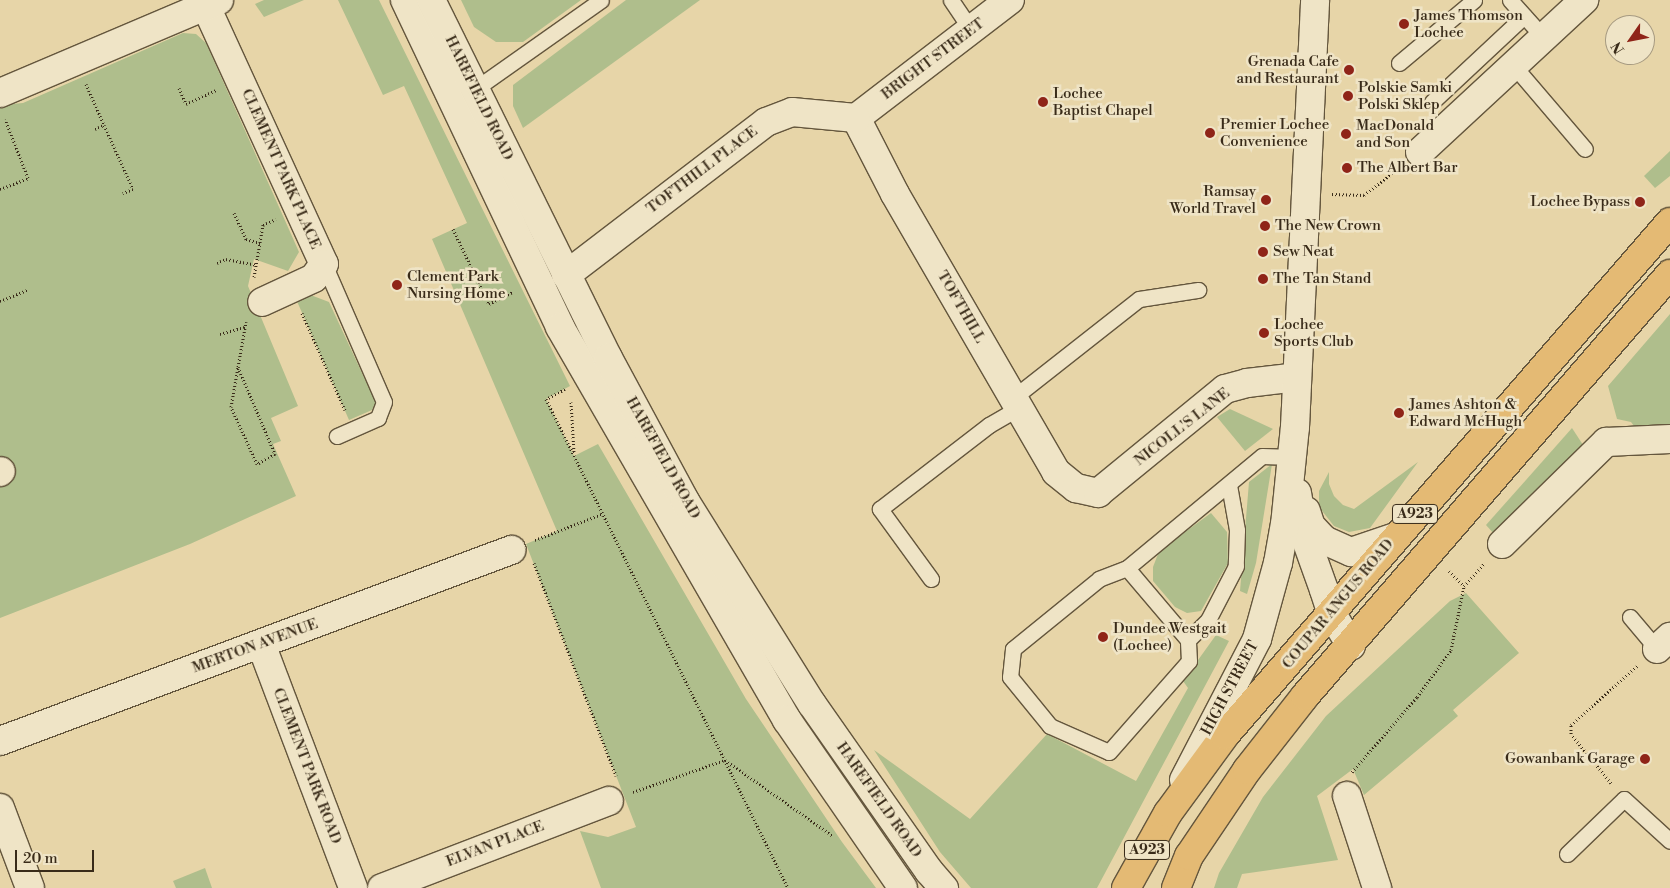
<!DOCTYPE html>
<style>
body{margin:0}
#map{position:relative;width:1670px;height:888px;overflow:hidden;background:#e7d5a8;font-family:"Libre Bodoni",serif}
div>[style]{position:absolute}
.green>*{inset:0;background:#afbe8c}
.path>*{height:3px;margin-top:-1.5px;transform-origin:0;background:repeating-linear-gradient(90deg,#392b19 0 1px,transparent 0 3.5px)}
.roads{filter:drop-shadow(1px 0 #64563d) drop-shadow(-1px 0 #64563d) drop-shadow(0 1px #64563d) drop-shadow(0 -1px #64563d)}
.lane>*{height:15px;margin:-7.5px;padding:0 7.5px;transform-origin:7.5px;border-radius:7.5px;background:#efe4c6}
.street>*{height:28px;margin:-14px;padding:0 14px;transform-origin:14px;border-radius:14px;background:#efe4c6}
.secondary>*{height:28px;margin:-14px;padding:0 14px;transform-origin:14px;border-radius:14px;background:#efe4c6}
.primary>*{height:28px;margin:-14px;padding:0 14px;transform-origin:14px;border-radius:14px;background:#e4ba74}
.dots>*{width:14px;height:14px;translate:-50% -50%;box-sizing:border-box;border:2px solid #efe4c6;border-radius:50%}
span{translate:-50% -50%;white-space:nowrap;text-align:center;line-height:1.15;-webkit-text-stroke:5px #efe4c6;paint-order:stroke}
.shield-label span{padding:1px 4px;background:#efe4c6;border:1px solid;border-radius:4px;-webkit-text-stroke-width:0}
.shield-label{font-size:14px;color:#392b19;font-weight:700}
.poi-label{font-size:15px;color:#392b19}
.left{translate:0 -50%;text-align:left}
.right{translate:-100% -50%;text-align:right}
.street-label{font-size:15px;color:#392b19}
.north{position:absolute;left:1605px;top:15px;width:50px;height:50px;box-sizing:border-box;background:#efe4c6;border:1px solid #a69a81;border-radius:50%;rotate:237deg;font-size:14px;font-weight:700;line-height:20px;text-align:center;color:#392b19}
.north::after{content:'';display:block;margin:auto;width:18px;height:22px;background:#8f2418;clip-path:polygon(50% 0,100% 100%,50% 72%,0 100%)}
.scale{position:absolute;left:15px;top:850px;width:79px;height:22px;box-sizing:border-box;border:2px solid #392b19;border-top:0;padding-left:6px;font-size:15px;line-height:18px;white-space:nowrap;color:#392b19;-webkit-text-stroke:4px #efe4c6;paint-order:stroke}
</style>
<div id="map">
<div class="green">
<div style="clip-path:polygon(264px 0,304px 0,264px 17px,255px 4px)"></div>
<div style="clip-path:polygon(338px 0,379px 0,570px 386px,546px 399px,574px 456px,598px 444px,746px 699px,842px 842px,876px 888px,601px 888px,580px 831px,608px 837px,636px 827px,526px 544px,557px 531px,432px 239px,467px 223px,404px 86px,383px 95px)"></div>
<div style="clip-path:polygon(461px 0,581px 0,523px 42px,496px 42px,474px 27px)"></div>
<div style="clip-path:polygon(626px 0,700px 0,523px 128px,513px 106px,513px 85px)"></div>
<div style="clip-path:polygon(183px 33px,196px 34px,206px 43px,299px 252px,288px 271px,254px 259px,248px 286px,298px 406px,271px 418px,281px 441px,273px 444px,296px 496px,190px 544px,0 618px,0 105px,23px 103px)"></div>
<div style="clip-path:polygon(1670px 151px,1670px 176px,1655px 188px,1644px 176px)"></div>
<div style="clip-path:polygon(308px 294px,329px 302px,376px 403px,372px 410px,349px 420px,296px 299px)"></div>
<div style="clip-path:polygon(1670px 314px,1670px 426px,1637px 430px,1631px 422px,1617px 419px,1608px 386px)"></div>
<div style="clip-path:polygon(1230px 409px,1273px 429px,1245px 451px,1217px 417px)"></div>
<div style="clip-path:polygon(1572px 428px,1585px 448px,1494px 534px,1486px 525px)"></div>
<div style="clip-path:polygon(1418px 462px,1370px 528px,1349px 532px,1334px 526px,1319px 507px,1319px 491px,1329px 472px,1329px 484px,1334px 496px,1343px 505px,1354px 509px)"></div>
<div style="clip-path:polygon(1272px 464px,1256px 563px,1247px 594px,1240px 591px,1249px 482px)"></div>
<div style="clip-path:polygon(1211px 513px,1227px 532px,1228px 563px,1201px 611px,1187px 613px,1175px 607px,1153px 581px,1153px 567px,1158px 554px,1170px 543px)"></div>
<div style="clip-path:polygon(1466px 593px,1519px 653px,1453px 710px,1458px 716px,1364px 795px,1353px 769px,1317px 796px,1338px 860px,1242px 874px,1237px 888px,1214px 888px,1219px 873px,1263px 797px,1326px 716px,1450px 601px)"></div>
<div style="clip-path:polygon(1216px 635px,1229px 641px,1097px 888px,971px 888px,940px 852px,874px 750px,970px 819px,1047px 734px,1136px 781px,1188px 688px,1183px 681px)"></div>
<div style="clip-path:polygon(205px 868px,212px 888px,176px 888px,173px 881px)"></div>
</div>
<div class="path">
<div style="left:86px;top:84px;width:45px;rotate:66.3deg"></div>
<div style="left:179px;top:88px;width:17px;rotate:66deg"></div>
<div style="left:186px;top:104px;width:33px;rotate:-25deg"></div>
<div style="left:95px;top:129px;width:10px;rotate:-24deg"></div>
<div style="left:104px;top:125px;width:70px;rotate:65.6deg"></div>
<div style="left:133px;top:189px;width:11px;rotate:158deg"></div>
<div style="left:0;top:189px;width:30px;rotate:-21deg"></div>
<div style="left:28px;top:178px;width:63px;rotate:-111.3deg"></div>
<div style="left:1332px;top:194px;width:32px;rotate:2deg"></div>
<div style="left:1364px;top:195px;width:44px;rotate:-37.6deg"></div>
<div style="left:234px;top:213px;width:29px;rotate:65deg"></div>
<div style="left:246px;top:239px;width:15px;rotate:16deg"></div>
<div style="left:453px;top:229px;width:83px;rotate:64.4deg"></div>
<div style="left:489px;top:304px;width:27px;rotate:-27deg"></div>
<div style="left:217px;top:263px;width:10px;rotate:-24deg"></div>
<div style="left:226px;top:259px;width:31px;rotate:11deg"></div>
<div style="left:254px;top:277px;width:53px;rotate:-80.2deg"></div>
<div style="left:263px;top:225px;width:14px;rotate:-25deg"></div>
<div style="left:0;top:301px;width:31px;rotate:-22deg"></div>
<div style="left:302px;top:313px;width:106px;rotate:66.1deg"></div>
<div style="left:220px;top:334px;width:26px;rotate:-16deg"></div>
<div style="left:238px;top:367px;width:95px;rotate:67deg"></div>
<div style="left:275px;top:454px;width:21px;rotate:151deg"></div>
<div style="left:257px;top:464px;width:63px;rotate:-114.5deg"></div>
<div style="left:231px;top:407px;width:41px;rotate:-80.1deg"></div>
<div style="left:238px;top:367px;width:46px;rotate:-79.9deg"></div>
<div style="left:565px;top:389px;width:21px;rotate:152deg"></div>
<div style="left:546px;top:399px;width:546px;rotate:63.67deg"></div>
<div style="left:571px;top:402px;width:51px;rotate:86.6deg"></div>
<div style="left:535px;top:540px;width:72px;rotate:-21.2deg"></div>
<div style="left:534px;top:563px;width:228px;rotate:68.9deg"></div>
<div style="left:1449px;top:571px;width:21px;rotate:45deg"></div>
<div style="left:1352px;top:772px;width:99px;rotate:-49.1deg"></div>
<div style="left:1417px;top:697px;width:58px;rotate:-54.1deg"></div>
<div style="left:1451px;top:650px;width:65px;rotate:-78.5deg"></div>
<div style="left:1464px;top:586px;width:31px;rotate:-48deg"></div>
<div style="left:1611px;top:783px;width:63px;rotate:-129.2deg"></div>
<div style="left:1571px;top:734px;width:9px;rotate:-90deg"></div>
<div style="left:1571px;top:725px;width:89px;rotate:-41.8deg"></div>
<div style="left:633px;top:792px;width:97px;rotate:-19.2deg"></div>
<div style="left:725px;top:760px;width:132px;rotate:35.1deg"></div>
</div>
<div class="roads">
<div class="lane">
<div style="left:951px;top:0;width:36px;rotate:56deg"></div>
<div style="left:1510px;top:0;width:52px;rotate:48.1deg"></div>
<div style="left:1399px;top:63px;width:98px;rotate:-40deg"></div>
<div style="left:1514px;top:66px;width:109px;rotate:49.5deg"></div>
<div style="left:475px;top:89px;width:154px;rotate:-35.2deg"></div>
<div style="left:1432px;top:102px;width:126px;rotate:-43.1deg"></div>
<div style="left:324px;top:264px;width:150px;rotate:66.5deg"></div>
<div style="left:384px;top:402px;width:17px;rotate:111deg"></div>
<div style="left:378px;top:418px;width:45px;rotate:156.3deg"></div>
<div style="left:1013px;top:398px;width:160px;rotate:-38.2deg"></div>
<div style="left:1139px;top:299px;width:60px;rotate:-8.7deg"></div>
<div style="left:1229px;top:485px;width:46px;rotate:79.9deg"></div>
<div style="left:1237px;top:530px;width:36px;rotate:92deg"></div>
<div style="left:1236px;top:566px;width:61px;rotate:117.4deg"></div>
<div style="left:1208px;top:620px;width:28px;rotate:135deg"></div>
<div style="left:1188px;top:640px;width:94px;rotate:-130.3deg"></div>
<div style="left:1127px;top:568px;width:175px;rotate:-39.7deg"></div>
<div style="left:1262px;top:456px;width:31px;rotate:2deg"></div>
<div style="left:1127px;top:568px;width:30px;rotate:159deg"></div>
<div style="left:1099px;top:579px;width:111px;rotate:140.9deg"></div>
<div style="left:1013px;top:649px;width:28px;rotate:96deg"></div>
<div style="left:1010px;top:677px;width:63px;rotate:50.8deg"></div>
<div style="left:1050px;top:726px;width:64px;rotate:23.8deg"></div>
<div style="left:1109px;top:752px;width:121px;rotate:-48.7deg"></div>
<div style="left:1189px;top:661px;width:21px;rotate:-93deg"></div>
<div style="left:931px;top:579px;width:87px;rotate:-126.1deg"></div>
<div style="left:880px;top:509px;width:138px;rotate:-37.6deg"></div>
<div style="left:989px;top:425px;width:34px;rotate:-30deg"></div>
<div style="left:1630px;top:617px;width:42px;rotate:49.8deg"></div>
<div style="left:1567px;top:854px;width:79px;rotate:-44deg"></div>
<div style="left:1624px;top:799px;width:62px;rotate:42.4deg"></div>
</div>
<div class="street">
<div style="left:203px;top:0;width:290px;rotate:65.4deg"></div>
<div style="left:324px;top:264px;width:17px;rotate:126deg"></div>
<div style="left:314px;top:278px;width:57px;rotate:155.2deg"></div>
<div style="left:0;top:93px;width:238px;rotate:-23deg"></div>
<div style="left:856px;top:118px;width:85px;rotate:62.8deg"></div>
<div style="left:895px;top:194px;width:321px;rotate:59.9deg"></div>
<div style="left:1056px;top:472px;width:26px;rotate:39deg"></div>
<div style="left:1076px;top:488px;width:23px;rotate:13deg"></div>
<div style="left:1098px;top:493px;width:164px;rotate:-39.3deg"></div>
<div style="left:1225px;top:389px;width:23px;rotate:-15deg"></div>
<div style="left:1247px;top:383px;width:50px;rotate:-6.8deg"></div>
<div style="left:856px;top:118px;width:194px;rotate:-37.5deg"></div>
<div style="left:1420px;top:152px;width:224px;rotate:-42.8deg"></div>
<div style="left:566px;top:275px;width:252px;rotate:-37.4deg"></div>
<div style="left:766px;top:122px;width:28px;rotate:-21deg"></div>
<div style="left:792px;top:112px;width:64px;rotate:5.4deg"></div>
<div style="left:0;top:472px;width:1px;rotate:-45deg"></div>
<div style="left:1297px;top:493px;width:42px;rotate:80.3deg"></div>
<div style="left:1304px;top:534px;width:59px;rotate:70.3deg"></div>
<div style="left:1324px;top:590px;width:25px;rotate:72deg"></div>
<div style="left:1332px;top:614px;width:37px;rotate:59deg"></div>
<div style="left:1306px;top:511px;width:16px;rotate:72deg"></div>
<div style="left:1311px;top:526px;width:19px;rotate:47deg"></div>
<div style="left:1324px;top:540px;width:30px;rotate:24deg"></div>
<div style="left:1351px;top:552px;width:46px;rotate:-18.8deg"></div>
<div style="left:1502px;top:544px;width:146px;rotate:-44.4deg"></div>
<div style="left:1606px;top:442px;width:64px;rotate:-2.7deg"></div>
<div style="left:261px;top:644px;width:261px;rotate:69.3deg"></div>
<div style="left:1657px;top:649px;width:18px;rotate:-43deg"></div>
<div style="left:0;top:741px;width:546px;rotate:-20.49deg"></div>
<div style="left:1184px;top:780px;width:159px;rotate:-62.6deg"></div>
<div style="left:1257px;top:639px;width:79px;rotate:-74.6deg"></div>
<div style="left:1278px;top:563px;width:39px;rotate:-80deg"></div>
<div style="left:1285px;top:525px;width:99px;rotate:-84.2deg"></div>
<div style="left:1295px;top:427px;width:427px;rotate:-87.3deg"></div>
<div style="left:1347px;top:796px;width:97px;rotate:71.9deg"></div>
<div style="left:0;top:808px;width:85px;rotate:69.4deg"></div>
<div style="left:382px;top:888px;width:243px;rotate:-21deg"></div>
</div>
<div class="secondary">
<div style="left:405px;top:0;width:362px;rotate:64.6deg"></div>
<div style="left:560px;top:327px;width:454px;rotate:60deg"></div>
<div style="left:787px;top:720px;width:204px;rotate:55.4deg"></div>
<div style="left:431px;top:0;width:399px;rotate:63.7deg"></div>
<div style="left:608px;top:358px;width:162px;rotate:61.7deg"></div>
<div style="left:685px;top:501px;width:239px;rotate:58deg"></div>
<div style="left:812px;top:704px;width:204px;rotate:55deg"></div>
<div style="left:929px;top:871px;width:23px;rotate:49deg"></div>
</div>
<div class="primary">
<div style="left:1126px;top:888px;width:86px;rotate:-60.8deg"></div>
<div style="left:1168px;top:813px;width:97px;rotate:-53.8deg"></div>
<div style="left:1225px;top:735px;width:679px;rotate:-49.06deg"></div>
<div style="left:1176px;top:888px;width:35px;rotate:-68deg"></div>
<div style="left:1189px;top:856px;width:104px;rotate:-56deg"></div>
<div style="left:1247px;top:770px;width:94px;rotate:-51.9deg"></div>
<div style="left:1305px;top:696px;width:558px;rotate:-49.14deg"></div>
</div>
</div>
<div class="dots">
<div style="left:1404px;top:24px;background:#8f2418"></div>
<div style="left:1349px;top:70px;background:#8f2418"></div>
<div style="left:1348px;top:96px;background:#8f2418"></div>
<div style="left:1043px;top:102px;background:#8f2418"></div>
<div style="left:1210px;top:133px;background:#8f2418"></div>
<div style="left:1346px;top:134px;background:#8f2418"></div>
<div style="left:1347px;top:168px;background:#8f2418"></div>
<div style="left:1266px;top:200px;background:#8f2418"></div>
<div style="left:1640px;top:202px;background:#8f2418"></div>
<div style="left:1265px;top:226px;background:#8f2418"></div>
<div style="left:1263px;top:252px;background:#8f2418"></div>
<div style="left:1263px;top:279px;background:#8f2418"></div>
<div style="left:397px;top:285px;background:#8f2418"></div>
<div style="left:1264px;top:333px;background:#8f2418"></div>
<div style="left:1399px;top:413px;background:#8f2418"></div>
<div style="left:1103px;top:637px;background:#8f2418"></div>
<div style="left:1645px;top:759px;background:#8f2418"></div>
</div>
<div class="shield-label">
<span style="left:1415px;top:514px">A923</span>
<span style="left:1147px;top:850px">A923</span>
</div>
<div class="poi-label">
<span class="left" style="left:1414px;top:24px">James Thomson<br>Lochee</span>
<span class="right" style="left:1339px;top:70px">Grenada Cafe<br>and Restaurant</span>
<span class="left" style="left:1358px;top:96px">Polskie Samki<br>Polski Sklep</span>
<span class="left" style="left:1053px;top:102px">Lochee<br>Baptist Chapel</span>
<span class="left" style="left:1220px;top:133px">Premier Lochee<br>Convenience</span>
<span class="left" style="left:1356px;top:134px">MacDonald<br>and Son</span>
<span class="left" style="left:1357px;top:168px">The Albert Bar</span>
<span class="right" style="left:1256px;top:200px">Ramsay<br>World Travel</span>
<span class="right" style="left:1630px;top:202px">Lochee Bypass</span>
<span class="left" style="left:1275px;top:226px">The New Crown</span>
<span class="left" style="left:1273px;top:252px">Sew Neat</span>
<span class="left" style="left:407px;top:285px">Clement Park<br>Nursing Home</span>
<span class="left" style="left:1273px;top:279px">The Tan Stand</span>
<span class="left" style="left:1274px;top:333px">Lochee<br>Sports Club</span>
<span class="left" style="left:1409px;top:413px">James Ashton &amp;<br>Edward McHugh</span>
<span class="left" style="left:1113px;top:637px">Dundee Westgait<br>(Lochee)</span>
<span class="right" style="left:1635px;top:759px">Gowanbank Garage</span>
</div>
<div class="street-label">
<span style="left:933px;top:59px;rotate:-37deg">BRIGHT STREET</span>
<span style="left:479px;top:98px;rotate:64deg">HAREFIELD ROAD</span>
<span style="left:281px;top:169px;rotate:66deg">CLEMENT PARK PLACE</span>
<span style="left:702px;top:170px;rotate:-37deg">TOFTHILL PLACE</span>
<span style="left:961px;top:307px;rotate:60deg">TOFTHILL</span>
<span style="left:1182px;top:427px;rotate:-38deg">NICOLL'S LANE</span>
<span style="left:663px;top:458px;rotate:61deg">HAREFIELD ROAD</span>
<span style="left:1338px;top:604px;rotate:-50deg">COUPAR ANGUS ROAD</span>
<span style="left:255px;top:646px;rotate:-20deg">MERTON AVENUE</span>
<span style="left:1230px;top:688px;rotate:-62deg">HIGH STREET</span>
<span style="left:307px;top:766px;rotate:69deg">CLEMENT PARK ROAD</span>
<span style="left:879px;top:800px;rotate:55deg">HAREFIELD ROAD</span>
<span style="left:495px;top:844px;rotate:-21deg">ELVAN PLACE</span>
</div>
<div class="north">N</div>
<div class="scale">20 m</div>
</div>
